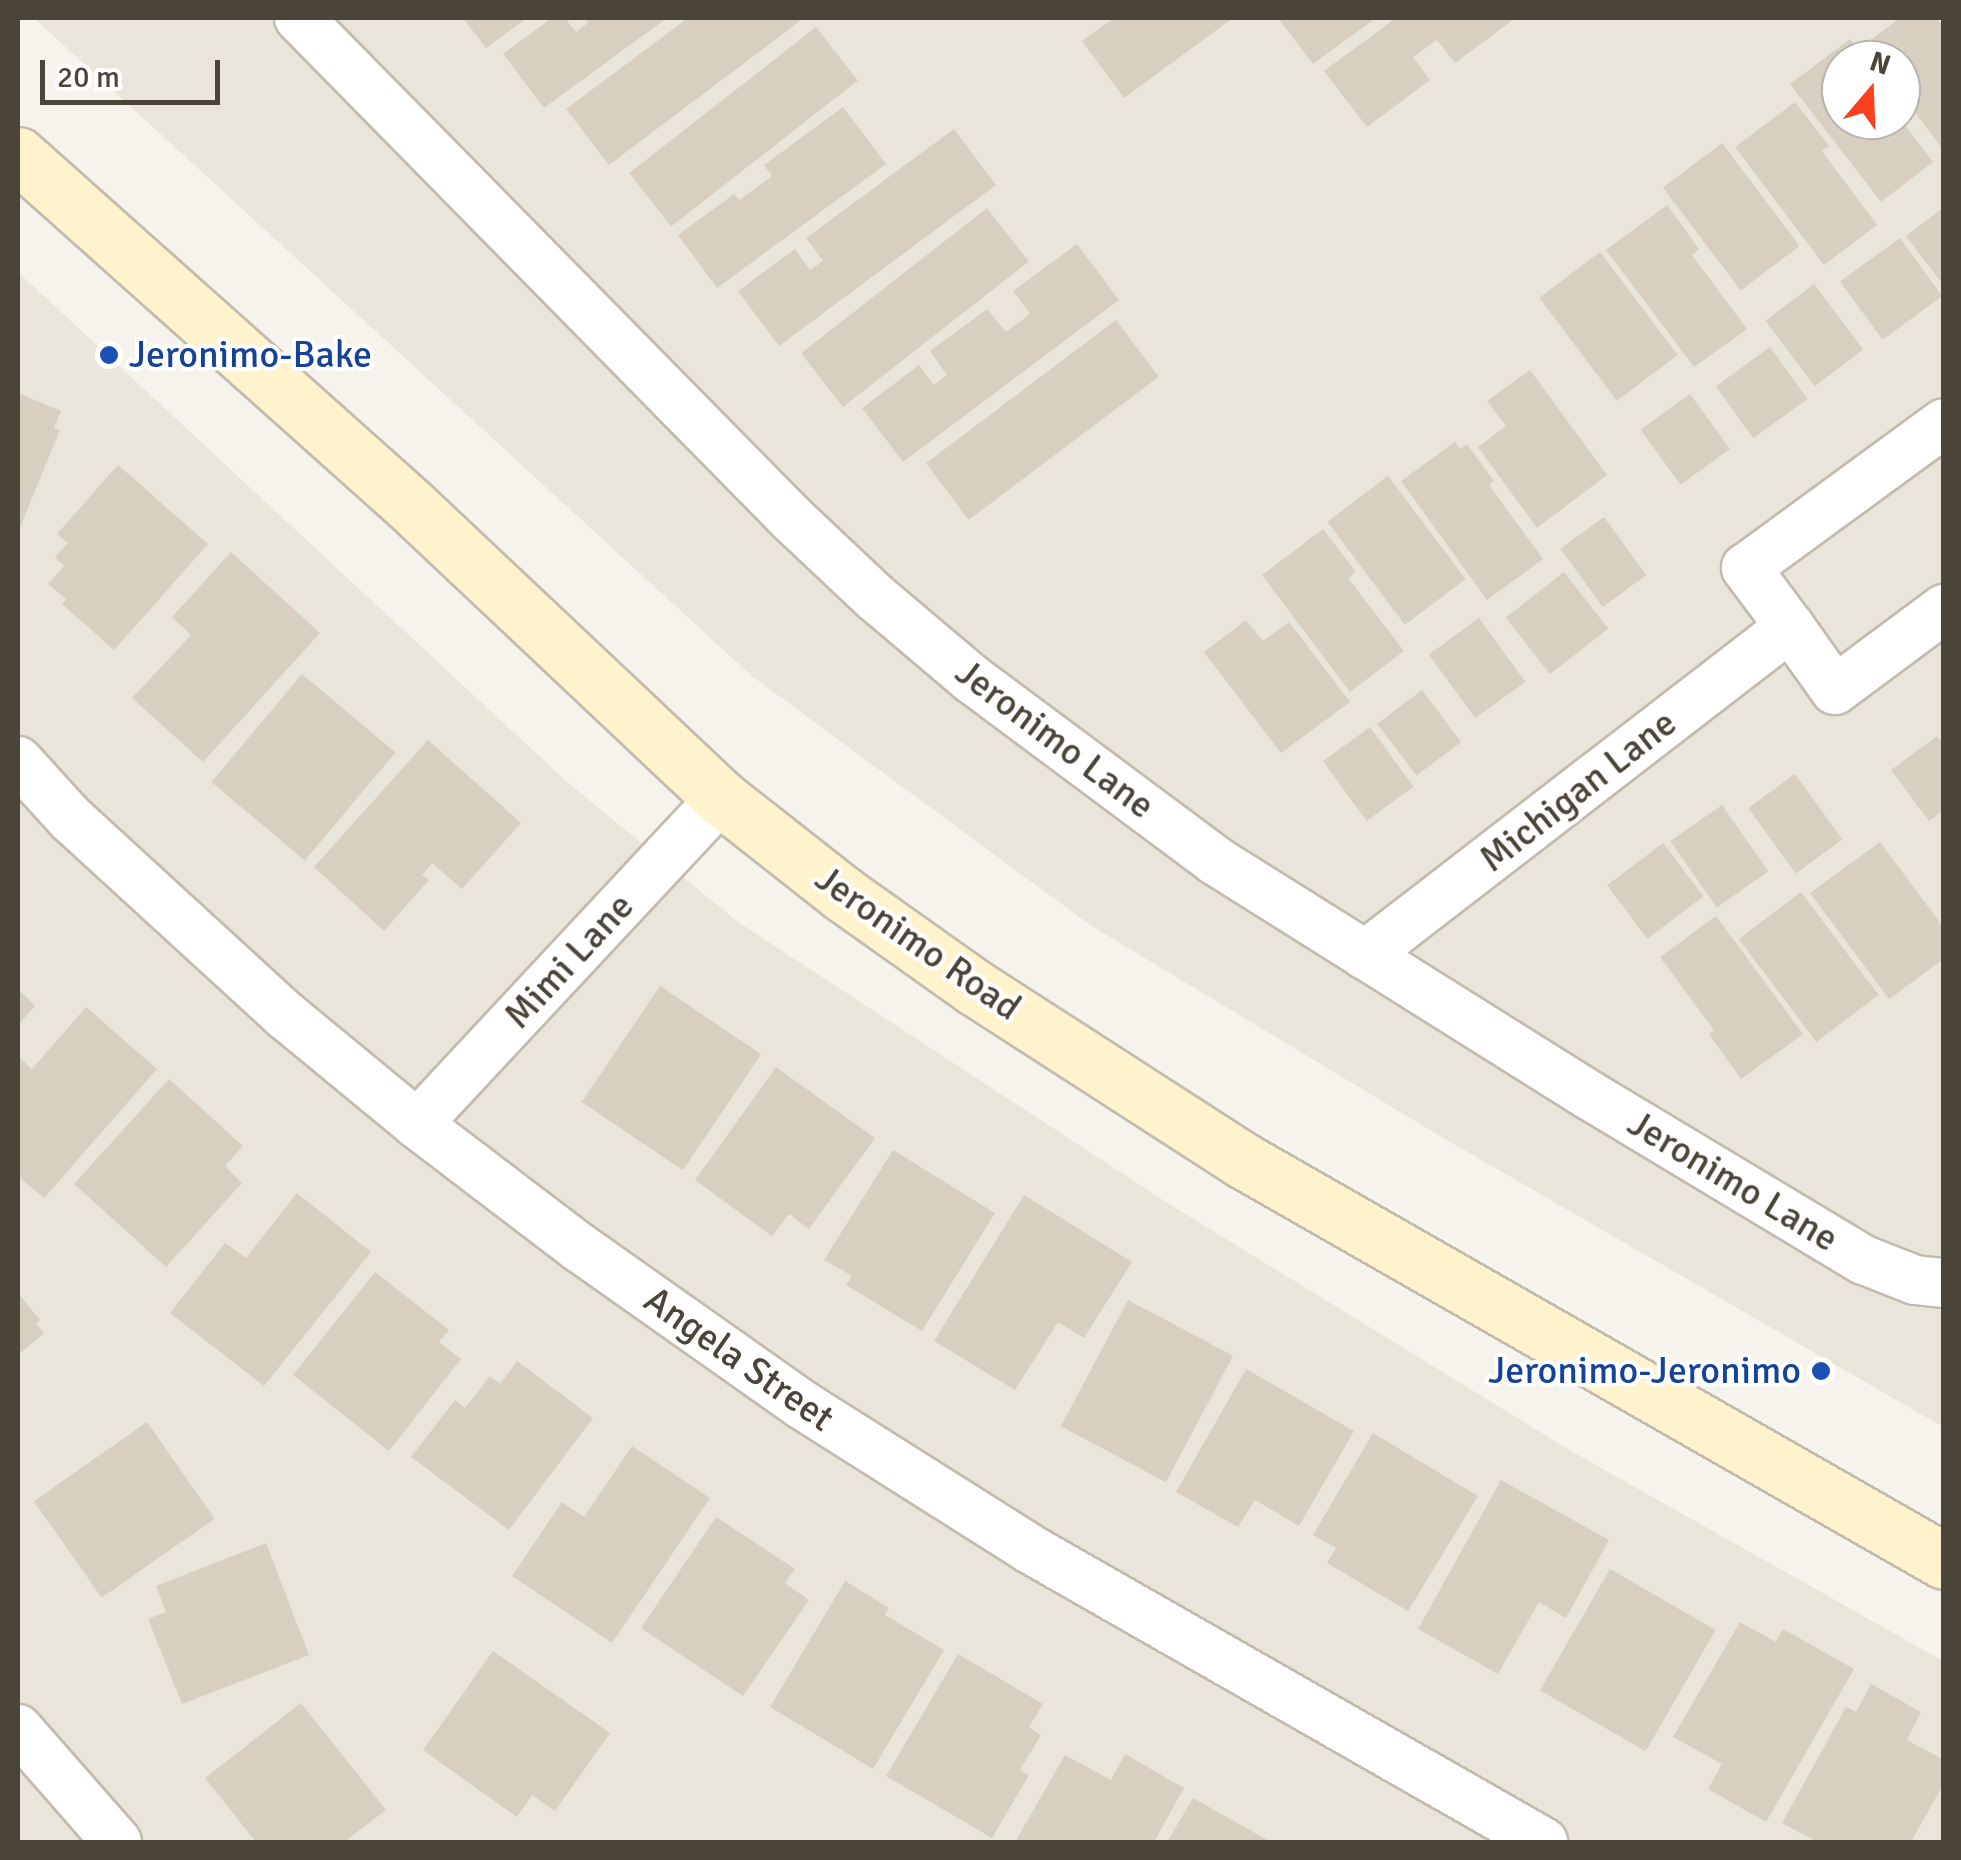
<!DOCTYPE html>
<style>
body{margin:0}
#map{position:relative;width:1961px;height:1860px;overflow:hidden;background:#f6f3ec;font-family:Signika,sans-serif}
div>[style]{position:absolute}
.residential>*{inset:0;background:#eae5da}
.building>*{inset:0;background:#d8cfc1;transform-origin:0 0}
.roads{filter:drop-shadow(2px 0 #c2bbae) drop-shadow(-2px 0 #c2bbae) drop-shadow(0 2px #c2bbae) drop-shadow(0 -2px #c2bbae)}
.street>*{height:48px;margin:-24px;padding:0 24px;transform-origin:24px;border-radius:24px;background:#fff}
.secondary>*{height:55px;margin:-27.5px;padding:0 27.5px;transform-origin:27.5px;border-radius:27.5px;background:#fff3cd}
.dots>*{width:28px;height:28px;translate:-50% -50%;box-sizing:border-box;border:5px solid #fff;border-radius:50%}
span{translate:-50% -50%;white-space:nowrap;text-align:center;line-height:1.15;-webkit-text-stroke:8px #fff;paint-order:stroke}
.transit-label{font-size:38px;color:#164399}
.left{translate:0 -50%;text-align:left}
.right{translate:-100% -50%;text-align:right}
.street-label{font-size:38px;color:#4b4439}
.frame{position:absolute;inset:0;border:20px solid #4b4439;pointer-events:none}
.north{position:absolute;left:1821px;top:40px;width:100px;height:100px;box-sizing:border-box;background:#fff;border:2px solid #b7b4b0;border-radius:50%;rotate:19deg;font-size:28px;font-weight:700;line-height:40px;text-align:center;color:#4b4439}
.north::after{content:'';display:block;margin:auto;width:35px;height:45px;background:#fc3f1d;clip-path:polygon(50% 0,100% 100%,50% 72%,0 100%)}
.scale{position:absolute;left:40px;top:60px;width:180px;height:45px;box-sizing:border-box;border:5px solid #4b4439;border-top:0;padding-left:12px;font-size:30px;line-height:35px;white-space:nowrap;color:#4b4439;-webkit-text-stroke:8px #fff;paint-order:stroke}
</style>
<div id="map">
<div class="residential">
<div style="clip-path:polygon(evenodd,34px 18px,1943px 18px,1943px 1427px,1445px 1139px,1090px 925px,753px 677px,34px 18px,1841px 60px,1901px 60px,1901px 120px,1841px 120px,1841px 60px)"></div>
<div style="clip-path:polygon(18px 272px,567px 782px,738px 922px,1166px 1202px,1571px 1451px,1943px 1661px,1943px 1842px,18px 1842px)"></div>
</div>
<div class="building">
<div style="clip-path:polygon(463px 18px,527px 18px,486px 48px)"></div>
<div style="clip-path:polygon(552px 18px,565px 18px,576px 32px,588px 23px,584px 18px,667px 18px,544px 108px,503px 54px)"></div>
<div style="clip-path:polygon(688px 18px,797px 18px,800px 21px,609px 165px,566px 109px)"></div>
<div style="clip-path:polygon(1114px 18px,1233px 18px,1124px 98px,1082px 41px)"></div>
<div style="clip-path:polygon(1278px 18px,1376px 18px,1313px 64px)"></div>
<div style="clip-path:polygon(1396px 18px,1511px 18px,1513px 20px,1455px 63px,1437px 40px,1413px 57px,1430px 80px,1367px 127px,1324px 71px)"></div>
<div style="clip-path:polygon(1900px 18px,1936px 18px,1944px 27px,1941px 147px,1901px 94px,1901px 60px,1875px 60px,1864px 45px)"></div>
<div style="left:816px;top:27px;width:68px;height:237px;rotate:52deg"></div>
<div style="clip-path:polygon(1850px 39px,1866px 60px,1841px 60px,1841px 120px,1901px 120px,1933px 162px,1881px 202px,1790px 84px)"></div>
<div style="clip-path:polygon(1795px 102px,1829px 146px,1822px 151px,1877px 225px,1824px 265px,1735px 147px)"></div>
<div style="clip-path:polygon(843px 107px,886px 164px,717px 288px,678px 235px,734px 194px,739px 200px,772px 176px,764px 165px)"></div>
<div style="clip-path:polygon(954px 129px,996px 185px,779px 346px,738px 291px,795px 249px,810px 270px,823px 261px,806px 238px)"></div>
<div style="left:1722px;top:143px;width:129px;height:74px;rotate:53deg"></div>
<div style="clip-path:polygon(1667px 205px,1699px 249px,1692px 255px,1747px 329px,1694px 367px,1606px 250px)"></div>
<div style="clip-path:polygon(1944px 207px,1944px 286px,1906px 236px)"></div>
<div style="left:987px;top:208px;width:68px;height:236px;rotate:52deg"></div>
<div style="left:1900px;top:238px;width:72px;height:74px;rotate:54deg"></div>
<div style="clip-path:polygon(1077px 244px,1119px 300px,903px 462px,862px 408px,919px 365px,934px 385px,947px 375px,930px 351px,987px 309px,1006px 332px,1030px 314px,1013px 291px)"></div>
<div style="left:1600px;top:252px;width:129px;height:76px;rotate:53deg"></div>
<div style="left:1814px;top:284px;width:82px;height:61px;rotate:53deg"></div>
<div style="left:1116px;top:320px;width:71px;height:238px;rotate:53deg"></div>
<div style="left:1770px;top:347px;width:64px;height:67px;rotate:54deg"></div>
<div style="clip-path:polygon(1530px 370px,1607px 475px,1537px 528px,1478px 447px,1506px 426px,1487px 401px)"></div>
<div style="clip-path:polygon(18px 393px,61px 411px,54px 428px,60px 430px,18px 532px)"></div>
<div style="left:1690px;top:394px;width:68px;height:61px;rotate:54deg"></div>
<div style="clip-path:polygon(1455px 442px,1460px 449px,1467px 444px,1494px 481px,1489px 485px,1543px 559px,1487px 600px,1401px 481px)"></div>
<div style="clip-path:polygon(118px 465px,208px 544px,114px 650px,62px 604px,66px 599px,48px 584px,64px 566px,55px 557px,68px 543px,57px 534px)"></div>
<div style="left:1388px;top:476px;width:129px;height:76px;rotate:53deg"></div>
<div style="left:1604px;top:517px;width:72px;height:54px;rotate:54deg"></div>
<div style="clip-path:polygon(1323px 529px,1356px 572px,1348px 578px,1404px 651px,1350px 692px,1262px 575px)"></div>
<div style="clip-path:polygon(231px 552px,320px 633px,203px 762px,132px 698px,191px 635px,172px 617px)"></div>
<div style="left:1564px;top:572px;width:72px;height:74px;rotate:52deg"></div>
<div style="left:1479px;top:618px;width:79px;height:62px;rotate:54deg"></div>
<div style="clip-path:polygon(1246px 620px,1263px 641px,1289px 622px,1350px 702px,1281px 753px,1204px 652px)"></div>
<div style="left:302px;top:674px;width:122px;height:141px;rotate:40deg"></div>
<div style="left:1422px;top:690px;width:65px;height:56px;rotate:53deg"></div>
<div style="left:1370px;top:727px;width:74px;height:58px;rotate:54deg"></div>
<div style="clip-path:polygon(1937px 736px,1944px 743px,1944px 810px,1929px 821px,1891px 770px)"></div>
<div style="clip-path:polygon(428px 740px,521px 823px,462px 889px,432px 863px,422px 875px,429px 880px,384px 931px,314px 867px)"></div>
<div style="left:1795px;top:774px;width:81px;height:58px;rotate:54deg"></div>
<div style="left:1722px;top:805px;width:81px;height:63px;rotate:55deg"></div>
<div style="clip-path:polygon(1880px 842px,1944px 928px,1944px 959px,1889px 999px,1810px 893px)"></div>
<div style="left:1663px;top:843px;width:67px;height:70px;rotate:53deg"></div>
<div style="left:1801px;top:892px;width:129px;height:78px;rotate:53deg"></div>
<div style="clip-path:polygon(1716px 916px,1803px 1034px,1741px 1079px,1709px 1034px,1714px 1030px,1660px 957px)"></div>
<div style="left:660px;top:986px;width:122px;height:140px;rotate:34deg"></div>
<div style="clip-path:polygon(18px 989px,35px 1006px,18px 1025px)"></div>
<div style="clip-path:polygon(86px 1007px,157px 1069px,44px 1198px,18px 1176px,18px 1056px,32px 1069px)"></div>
<div style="clip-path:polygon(776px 1067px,875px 1138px,809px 1229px,789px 1214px,772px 1236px,695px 1180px)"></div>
<div style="clip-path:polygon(169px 1079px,243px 1146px,225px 1166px,242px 1183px,166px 1267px,74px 1184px)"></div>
<div style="clip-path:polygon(893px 1150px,995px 1213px,922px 1331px,846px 1285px,852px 1276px,824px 1260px)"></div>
<div style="clip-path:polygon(297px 1193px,371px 1252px,264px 1386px,170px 1313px,225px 1243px,246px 1258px)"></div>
<div style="clip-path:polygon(1024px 1195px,1132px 1262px,1084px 1338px,1058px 1322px,1015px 1390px,934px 1341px)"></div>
<div style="clip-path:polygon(375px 1272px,449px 1330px,439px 1342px,461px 1359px,389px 1451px,293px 1375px)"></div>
<div style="clip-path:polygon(18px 1293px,40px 1320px,36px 1323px,44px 1333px,18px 1355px)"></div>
<div style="left:1128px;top:1300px;width:119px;height:143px;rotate:28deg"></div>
<div style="clip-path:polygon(517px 1361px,593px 1418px,509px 1530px,411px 1457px,455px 1400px,465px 1408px,490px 1376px,500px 1384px)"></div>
<div style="clip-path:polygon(1246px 1369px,1354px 1431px,1299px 1526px,1255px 1500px,1238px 1527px,1176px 1492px)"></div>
<div style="left:147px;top:1422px;width:118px;height:138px;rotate:55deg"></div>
<div style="clip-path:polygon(1373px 1433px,1478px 1496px,1408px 1611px,1327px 1563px,1336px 1548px,1313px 1535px)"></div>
<div style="clip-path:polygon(632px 1446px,710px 1498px,612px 1643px,512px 1576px,562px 1502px,584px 1517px)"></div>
<div style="clip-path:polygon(1501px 1480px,1609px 1540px,1566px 1618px,1539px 1602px,1498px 1674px,1418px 1629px)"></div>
<div style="clip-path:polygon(716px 1517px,795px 1569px,785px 1583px,809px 1600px,743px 1696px,641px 1628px)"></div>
<div style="clip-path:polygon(266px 1543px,309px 1655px,182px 1704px,148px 1619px,166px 1612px,156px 1586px)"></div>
<div style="left:1610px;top:1569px;width:122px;height:140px;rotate:30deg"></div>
<div style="clip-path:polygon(845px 1581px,889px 1608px,885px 1615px,944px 1650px,873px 1769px,770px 1707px)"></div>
<div style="clip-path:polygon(1740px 1622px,1776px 1642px,1783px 1629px,1854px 1669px,1766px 1822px,1708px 1789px,1722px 1764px,1673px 1737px)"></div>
<div style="clip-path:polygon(493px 1651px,610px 1733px,555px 1811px,532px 1795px,517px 1817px,423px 1750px)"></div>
<div style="clip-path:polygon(958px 1654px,1043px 1704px,1029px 1727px,1041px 1735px,1020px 1770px,1029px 1775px,992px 1838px,886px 1776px)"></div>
<div style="clip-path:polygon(1871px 1684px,1921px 1712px,1907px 1740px,1944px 1760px,1944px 1783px,1911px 1842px,1817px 1842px,1782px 1823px,1846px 1707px,1856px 1712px)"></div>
<div style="clip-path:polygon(301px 1703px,386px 1810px,344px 1842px,256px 1842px,205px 1778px)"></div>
<div style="clip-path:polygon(1125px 1754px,1184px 1788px,1154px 1842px,1015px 1842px,1065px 1755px,1111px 1780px)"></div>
<div style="clip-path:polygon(1193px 1798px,1271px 1842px,1167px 1842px)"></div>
</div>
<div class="roads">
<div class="street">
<div style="left:299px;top:18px;width:701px;rotate:45.46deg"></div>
<div style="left:791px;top:518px;width:117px;rotate:43.3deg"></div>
<div style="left:876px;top:598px;width:126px;rotate:40.2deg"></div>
<div style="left:972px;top:679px;width:304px;rotate:36.7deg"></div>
<div style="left:1216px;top:861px;width:440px;rotate:32.1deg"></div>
<div style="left:1589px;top:1095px;width:321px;rotate:31deg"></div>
<div style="left:1864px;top:1260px;width:55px;rotate:21.4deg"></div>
<div style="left:1915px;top:1280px;width:29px;rotate:6deg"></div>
<div style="left:1790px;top:627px;width:74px;rotate:-126.7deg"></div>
<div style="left:1746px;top:568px;width:245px;rotate:-36.2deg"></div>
<div style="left:18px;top:761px;width:79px;rotate:47.6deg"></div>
<div style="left:71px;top:819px;width:290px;rotate:42.5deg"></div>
<div style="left:285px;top:1015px;width:171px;rotate:39.5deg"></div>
<div style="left:417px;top:1124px;width:205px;rotate:37.3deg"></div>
<div style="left:580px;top:1248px;width:271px;rotate:35.2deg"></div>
<div style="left:801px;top:1404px;width:271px;rotate:32.3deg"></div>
<div style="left:1030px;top:1549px;width:591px;rotate:29.73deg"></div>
<div style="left:1365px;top:955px;width:537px;rotate:-37.66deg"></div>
<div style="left:1790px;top:627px;width:77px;rotate:54.5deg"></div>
<div style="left:1835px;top:690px;width:136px;rotate:-36.6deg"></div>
<div style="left:417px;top:1124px;width:446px;rotate:-47deg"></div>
<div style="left:18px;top:1729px;width:150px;rotate:48.8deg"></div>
</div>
<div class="secondary">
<div style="left:18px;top:155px;width:524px;rotate:41.75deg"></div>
<div style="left:409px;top:504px;width:429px;rotate:43.3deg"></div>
<div style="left:721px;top:798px;width:155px;rotate:38.2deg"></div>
<div style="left:843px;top:894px;width:161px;rotate:35.4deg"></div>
<div style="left:974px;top:987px;width:321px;rotate:32.8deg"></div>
<div style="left:1244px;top:1161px;width:806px;rotate:29.74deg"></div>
</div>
</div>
<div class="dots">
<div style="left:109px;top:355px;background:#1a4fb4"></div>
<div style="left:1821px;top:1371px;background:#1a4fb4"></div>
</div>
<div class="transit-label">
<span class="left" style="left:129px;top:355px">Jeronimo-Bake</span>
<span class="right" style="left:1801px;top:1371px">Jeronimo-Jeronimo</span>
</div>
<div class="street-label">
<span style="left:1055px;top:739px;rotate:37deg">Jeronimo Lane</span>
<span style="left:1578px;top:791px;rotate:-38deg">Michigan Lane</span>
<span style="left:918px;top:943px;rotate:35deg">Jeronimo Road</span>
<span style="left:569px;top:961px;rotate:-47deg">Mimi Lane</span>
<span style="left:1733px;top:1181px;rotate:31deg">Jeronimo Lane</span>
<span style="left:739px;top:1359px;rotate:35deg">Angela Street</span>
</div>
<div class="frame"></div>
<div class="north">N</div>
<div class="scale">20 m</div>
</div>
